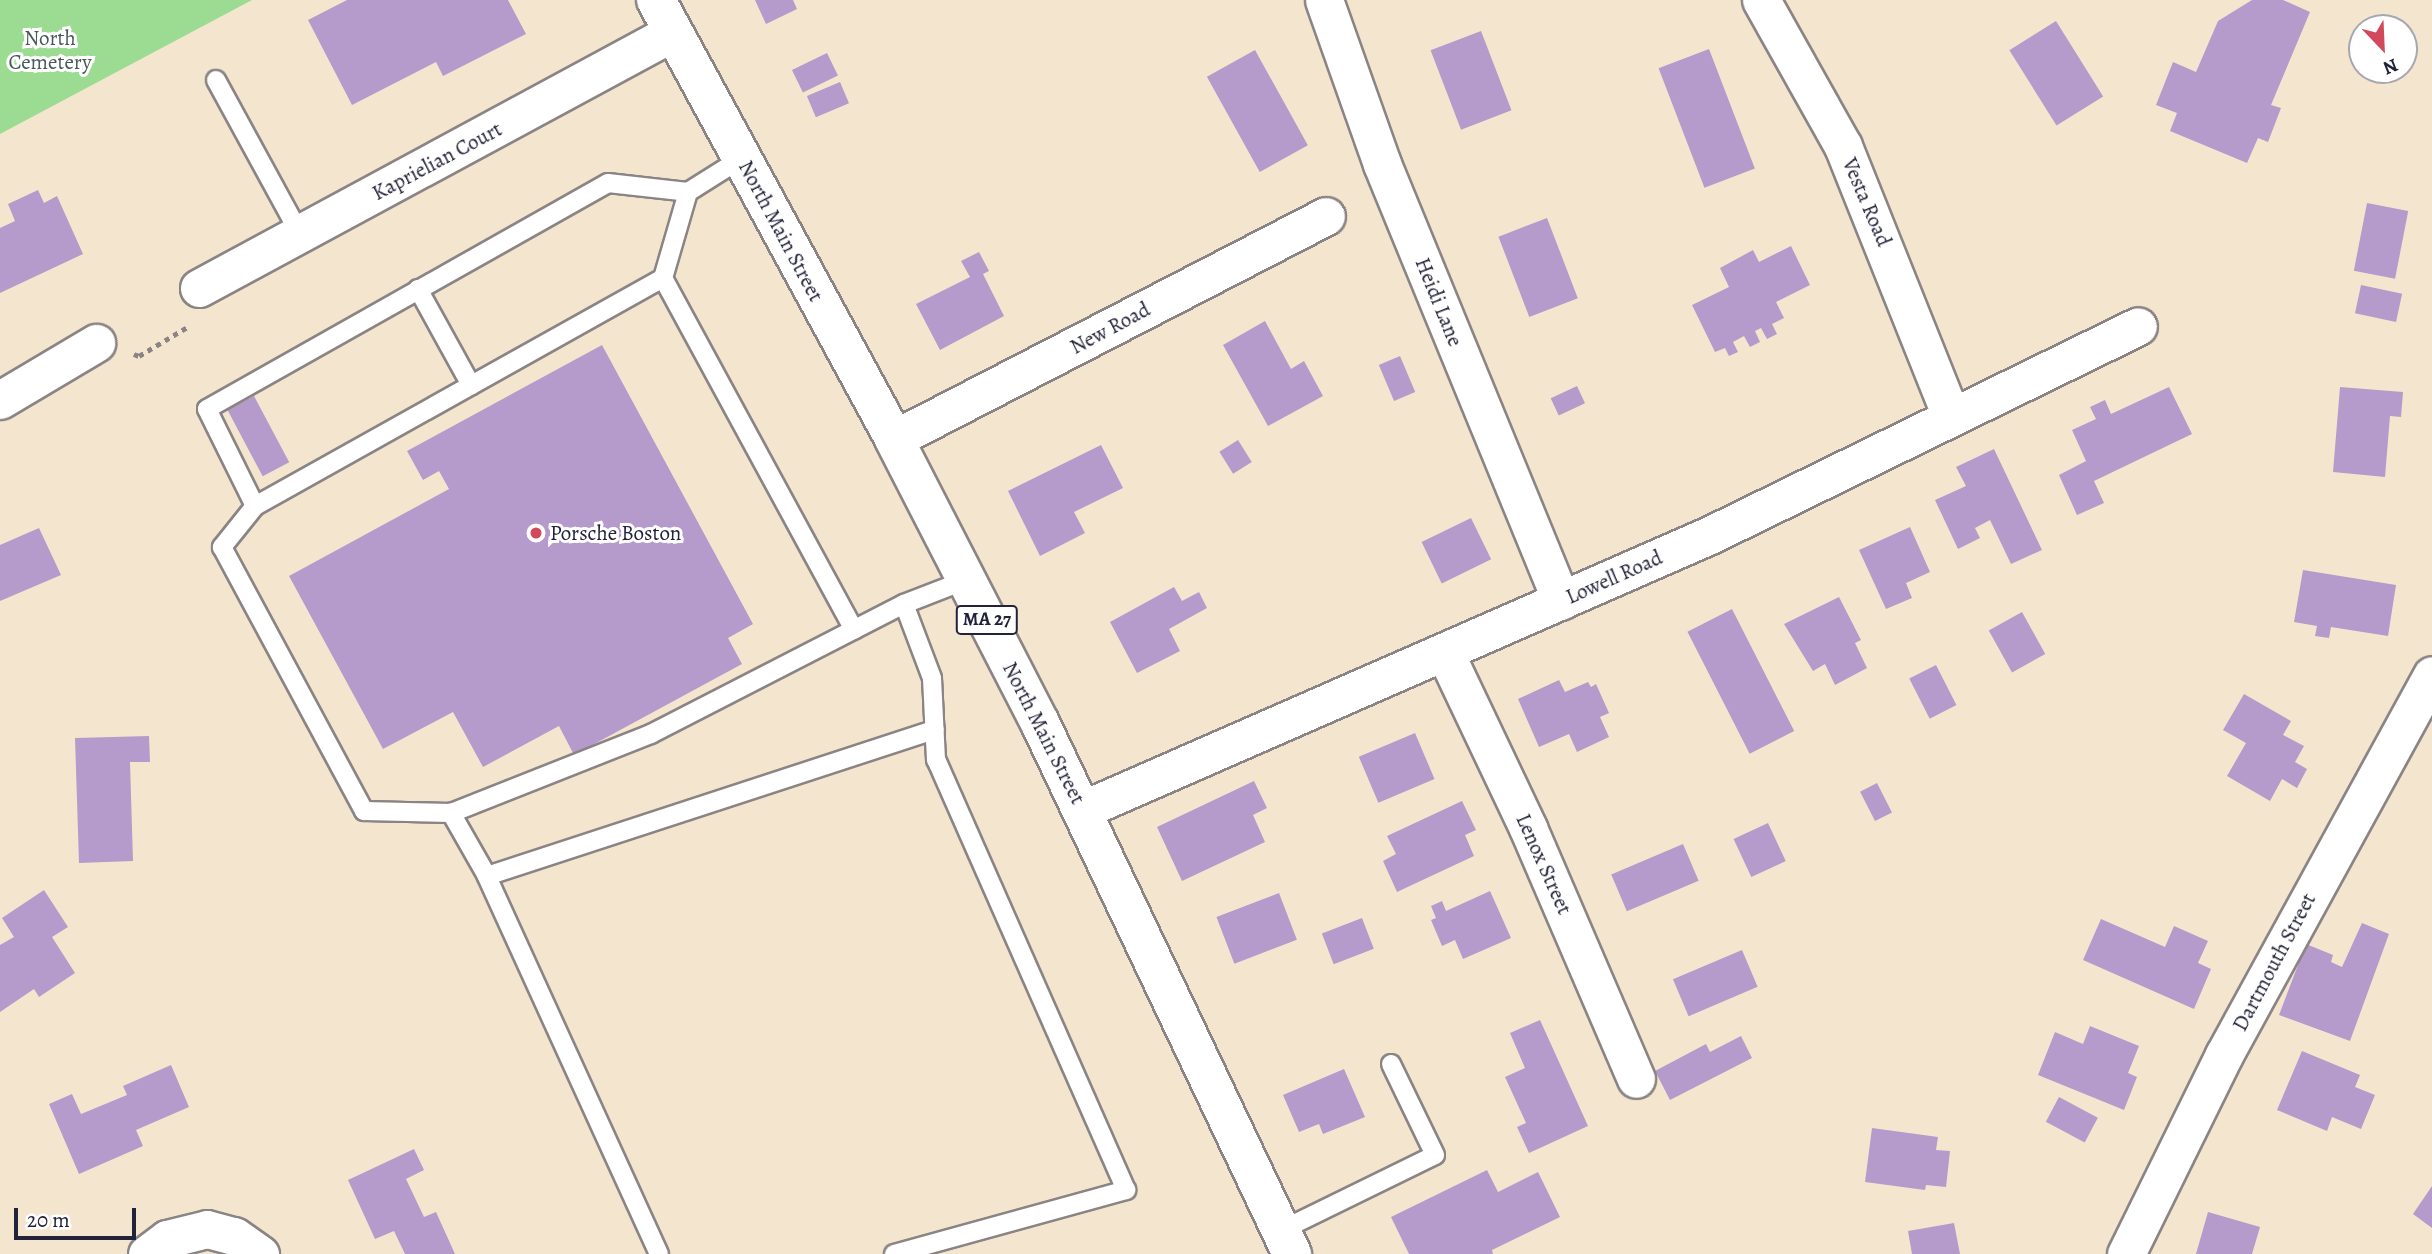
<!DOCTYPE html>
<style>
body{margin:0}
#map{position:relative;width:2432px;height:1254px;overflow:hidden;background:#f4e6ce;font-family:Alegreya,serif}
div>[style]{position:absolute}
.green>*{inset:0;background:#9cdc92}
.building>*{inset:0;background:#b59acc;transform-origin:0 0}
.path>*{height:4.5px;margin-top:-2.25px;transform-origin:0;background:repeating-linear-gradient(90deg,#8b8484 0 5px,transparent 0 10px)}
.roads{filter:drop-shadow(2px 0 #8b8484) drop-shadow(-2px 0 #8b8484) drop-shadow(0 2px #8b8484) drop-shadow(0 -2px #8b8484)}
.service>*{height:18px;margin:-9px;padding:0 9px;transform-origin:9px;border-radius:9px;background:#fff}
.minor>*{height:37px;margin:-18.5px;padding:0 18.5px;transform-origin:18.5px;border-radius:18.5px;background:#fff}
.primary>*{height:38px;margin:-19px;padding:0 19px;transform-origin:19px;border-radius:19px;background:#fff}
.dots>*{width:19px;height:19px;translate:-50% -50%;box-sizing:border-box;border:4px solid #fff;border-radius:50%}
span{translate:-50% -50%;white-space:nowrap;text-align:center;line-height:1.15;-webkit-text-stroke:6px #fff;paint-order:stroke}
.shield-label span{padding:2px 5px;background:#fff;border:2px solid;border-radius:5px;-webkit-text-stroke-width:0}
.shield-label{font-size:19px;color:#22223b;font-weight:700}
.park-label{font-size:21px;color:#475a55}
.street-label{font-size:21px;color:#22223b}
.poi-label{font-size:21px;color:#22223b}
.left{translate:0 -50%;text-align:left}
.north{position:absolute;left:2348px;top:14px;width:70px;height:70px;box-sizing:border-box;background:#fff;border:2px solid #a7a7b1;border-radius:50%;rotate:157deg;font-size:19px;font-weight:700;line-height:28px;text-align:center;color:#22223b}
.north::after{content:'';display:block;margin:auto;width:24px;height:32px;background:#d1495b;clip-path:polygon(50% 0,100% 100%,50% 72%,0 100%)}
.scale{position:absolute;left:14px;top:1208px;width:122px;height:32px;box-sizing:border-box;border:4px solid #22223b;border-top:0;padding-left:9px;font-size:21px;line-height:24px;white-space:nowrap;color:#22223b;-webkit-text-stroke:5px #fff;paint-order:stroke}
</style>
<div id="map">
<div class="green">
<div style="clip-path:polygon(0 0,252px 0,0 134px)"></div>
</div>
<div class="building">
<div style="clip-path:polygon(347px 0,508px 0,526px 34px,443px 76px,436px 62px,352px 105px,308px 20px)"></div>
<div style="clip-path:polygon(755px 0,793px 0,797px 9px,766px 24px)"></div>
<div style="clip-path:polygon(2252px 0,2283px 0,2310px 12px,2271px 105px,2281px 108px,2268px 142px,2258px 138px,2247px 163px,2170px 131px,2177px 113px,2156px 105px,2173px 62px,2196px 72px,2218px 21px)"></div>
<div style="left:2056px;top:21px;width:89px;height:55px;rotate:58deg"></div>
<div style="left:1481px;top:31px;width:85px;height:54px;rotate:69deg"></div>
<div style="left:1709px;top:49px;width:128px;height:54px;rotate:69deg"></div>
<div style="left:1255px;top:50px;width:109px;height:55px;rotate:61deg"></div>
<div style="left:827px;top:53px;width:25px;height:39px;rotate:64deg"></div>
<div style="left:840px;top:82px;width:23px;height:36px;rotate:67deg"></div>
<div style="clip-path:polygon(38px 190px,44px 203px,57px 196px,83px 254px,0 293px,0 228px,15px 221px,8px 204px)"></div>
<div style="left:2367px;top:203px;width:42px;height:69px;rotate:11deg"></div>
<div style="left:1547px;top:218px;width:86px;height:52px;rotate:69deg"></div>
<div style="clip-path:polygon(1791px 246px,1810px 285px,1776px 302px,1784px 318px,1772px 324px,1777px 334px,1767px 339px,1761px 328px,1755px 331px,1760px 342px,1750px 347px,1744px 336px,1733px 342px,1738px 352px,1729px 356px,1725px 348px,1715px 352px,1692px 305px,1729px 287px,1720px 268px,1753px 250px,1759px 262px)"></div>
<div style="clip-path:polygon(979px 252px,989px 271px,983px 274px,1004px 316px,940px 350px,916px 304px,970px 277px,961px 261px)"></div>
<div style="left:2361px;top:285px;width:42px;height:29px;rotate:12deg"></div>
<div style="clip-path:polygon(1265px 321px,1291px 369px,1304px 361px,1323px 396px,1268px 426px,1223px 345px)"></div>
<div style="clip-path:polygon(602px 345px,753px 624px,728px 638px,742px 664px,574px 755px,559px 726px,483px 767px,453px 712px,383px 749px,289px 576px,449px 489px,439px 471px,423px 480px,407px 451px)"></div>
<div style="left:1400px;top:356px;width:39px;height:23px;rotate:67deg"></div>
<div style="left:1577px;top:386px;width:19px;height:29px;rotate:65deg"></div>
<div style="clip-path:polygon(2169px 387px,2192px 434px,2094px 481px,2104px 503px,2077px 515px,2059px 475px,2086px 461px,2072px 430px,2096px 419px,2090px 407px,2105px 400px,2111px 414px)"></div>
<div style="clip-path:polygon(2340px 387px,2403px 392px,2401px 417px,2390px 416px,2385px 477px,2333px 472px)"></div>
<div style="left:254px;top:396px;width:75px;height:30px;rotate:62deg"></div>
<div style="left:1238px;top:440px;width:26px;height:22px;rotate:58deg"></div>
<div style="clip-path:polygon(1101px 445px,1123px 488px,1074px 512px,1085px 533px,1040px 556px,1008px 491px)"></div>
<div style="clip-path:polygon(1994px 449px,2042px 550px,2011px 564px,1990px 520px,1975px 528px,1980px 538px,1958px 549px,1935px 500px,1966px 486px,1956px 467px)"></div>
<div style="left:1471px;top:518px;width:46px;height:55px;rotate:64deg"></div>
<div style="clip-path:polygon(1910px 527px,1930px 572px,1906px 583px,1912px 598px,1886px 609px,1859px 550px)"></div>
<div style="clip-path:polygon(39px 528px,61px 575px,0 601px,0 545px)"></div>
<div style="clip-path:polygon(2303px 570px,2396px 585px,2388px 636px,2331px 627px,2329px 638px,2315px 636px,2317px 626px,2294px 622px)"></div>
<div style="clip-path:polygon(1174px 587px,1182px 601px,1199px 592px,1207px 608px,1169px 629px,1180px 651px,1137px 673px,1110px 622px)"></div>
<div style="clip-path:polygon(1839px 597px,1861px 640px,1855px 643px,1867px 668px,1835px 685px,1825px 664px,1813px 671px,1784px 624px)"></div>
<div style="left:1732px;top:609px;width:137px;height:50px;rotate:63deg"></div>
<div style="left:2022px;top:612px;width:48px;height:38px;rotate:61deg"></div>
<div style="left:1936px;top:665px;width:45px;height:30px;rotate:63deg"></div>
<div style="clip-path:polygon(1559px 680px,1565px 692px,1588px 682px,1591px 687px,1596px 684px,1609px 713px,1600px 717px,1609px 737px,1577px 752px,1569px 734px,1539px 747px,1518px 699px)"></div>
<div style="clip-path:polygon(2244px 694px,2291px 721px,2283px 735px,2304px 746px,2295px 762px,2307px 769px,2297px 788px,2282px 779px,2270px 801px,2227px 776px,2246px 743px,2223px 730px)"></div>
<div style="left:1415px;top:733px;width:50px;height:61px;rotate:67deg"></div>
<div style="clip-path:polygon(149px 736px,150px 762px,130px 762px,133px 861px,79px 863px,75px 738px)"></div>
<div style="clip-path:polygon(1254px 781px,1267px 808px,1253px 815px,1265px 842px,1182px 881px,1157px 827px)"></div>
<div style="left:1877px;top:783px;width:33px;height:19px;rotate:63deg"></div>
<div style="clip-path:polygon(1462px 801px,1476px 830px,1465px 835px,1474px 856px,1397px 892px,1383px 861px,1396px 854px,1387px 836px)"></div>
<div style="left:1768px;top:823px;width:42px;height:38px;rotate:65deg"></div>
<div style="left:1683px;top:844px;width:40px;height:78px;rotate:67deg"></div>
<div style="clip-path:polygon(44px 890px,68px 927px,52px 937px,75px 973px,39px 997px,34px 989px,0 1012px,0 945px,14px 937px,2px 918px)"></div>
<div style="clip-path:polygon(1490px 891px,1511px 938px,1463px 959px,1455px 940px,1442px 946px,1431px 920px,1436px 918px,1431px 906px,1442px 901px,1446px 911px)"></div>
<div style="left:1279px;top:893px;width:50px;height:67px;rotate:69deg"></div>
<div style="left:1362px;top:918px;width:33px;height:43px;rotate:69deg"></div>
<div style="clip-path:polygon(2101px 919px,2165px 947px,2174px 926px,2208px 941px,2198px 963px,2211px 969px,2194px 1009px,2083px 960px)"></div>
<div style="clip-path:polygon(2362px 923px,2389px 934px,2350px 1041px,2279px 1015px,2306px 944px,2333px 955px,2331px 962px,2342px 967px)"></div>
<div style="left:1742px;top:950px;width:40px;height:75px;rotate:67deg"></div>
<div style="clip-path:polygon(1540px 1020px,1588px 1126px,1529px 1153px,1517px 1127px,1526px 1123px,1505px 1077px,1525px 1068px,1510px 1033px)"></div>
<div style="clip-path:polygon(2090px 1026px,2139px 1046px,2128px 1073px,2137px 1077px,2124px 1110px,2038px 1075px,2055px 1032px,2083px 1044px)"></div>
<div style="clip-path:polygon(1741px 1036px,1752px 1058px,1670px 1100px,1655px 1071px,1706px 1044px,1710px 1052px)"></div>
<div style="clip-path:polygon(2302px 1051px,2360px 1075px,2355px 1087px,2375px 1095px,2361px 1129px,2332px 1117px,2327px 1131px,2277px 1110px)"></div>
<div style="clip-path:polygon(171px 1065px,189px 1107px,136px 1130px,143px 1146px,79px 1174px,49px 1104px,72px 1094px,81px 1114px,127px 1095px,123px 1086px)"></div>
<div style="clip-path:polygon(1344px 1069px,1365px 1117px,1323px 1134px,1319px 1124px,1299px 1132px,1283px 1095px)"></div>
<div style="left:2059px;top:1097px;width:44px;height:28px;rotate:28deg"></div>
<div style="clip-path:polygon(1872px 1128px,1938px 1137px,1936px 1150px,1950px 1151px,1946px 1187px,1926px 1185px,1925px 1190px,1865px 1182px)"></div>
<div style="clip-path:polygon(414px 1149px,424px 1170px,406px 1179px,424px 1217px,436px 1212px,455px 1254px,405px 1254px,394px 1231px,375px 1239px,348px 1180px)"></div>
<div style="clip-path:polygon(1487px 1170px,1498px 1192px,1538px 1172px,1560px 1217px,1492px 1250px,1493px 1254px,1409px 1254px,1391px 1217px)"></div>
<div style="clip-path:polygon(2432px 1186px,2432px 1228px,2413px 1214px)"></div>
<div style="clip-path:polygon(2208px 1212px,2260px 1227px,2252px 1254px,2196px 1254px)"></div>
<div style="clip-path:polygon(1954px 1223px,1960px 1254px,1912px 1254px,1908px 1231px)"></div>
</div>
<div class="path">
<div style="left:134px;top:354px;width:5px;rotate:22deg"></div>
<div style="left:139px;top:356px;width:58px;rotate:-31deg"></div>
</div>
<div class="roads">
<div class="service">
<div style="left:216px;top:80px;width:175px;rotate:61.4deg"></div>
<div style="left:742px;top:158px;width:64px;rotate:147.8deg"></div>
<div style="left:688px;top:192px;width:90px;rotate:106.2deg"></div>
<div style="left:663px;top:278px;width:400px;rotate:61.5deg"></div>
<div style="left:663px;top:278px;width:467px;rotate:150.8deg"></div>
<div style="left:255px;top:506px;width:108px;rotate:-116.3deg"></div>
<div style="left:207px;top:409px;width:460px;rotate:-29.4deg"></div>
<div style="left:608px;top:183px;width:81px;rotate:6.4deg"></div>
<div style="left:418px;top:289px;width:110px;rotate:61.1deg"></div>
<div style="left:255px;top:506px;width:53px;rotate:128.8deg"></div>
<div style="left:222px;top:547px;width:300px;rotate:61.7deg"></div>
<div style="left:364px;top:811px;width:87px;rotate:1.3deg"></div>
<div style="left:487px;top:876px;width:73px;rotate:-119.7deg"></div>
<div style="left:451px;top:813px;width:215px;rotate:-21.6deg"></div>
<div style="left:651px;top:734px;width:284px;rotate:-27.2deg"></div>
<div style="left:1282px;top:1230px;width:170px;rotate:-26.1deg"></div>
<div style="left:1435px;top:1155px;width:101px;rotate:-115.8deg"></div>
<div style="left:659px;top:1254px;width:415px;rotate:-114.5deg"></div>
<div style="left:487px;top:876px;width:471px;rotate:-18.1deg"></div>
<div style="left:894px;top:1254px;width:241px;rotate:-15.4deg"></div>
<div style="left:1126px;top:1190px;width:470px;rotate:-113.8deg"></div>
<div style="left:936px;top:760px;width:82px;rotate:-92.8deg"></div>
<div style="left:932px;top:678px;width:79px;rotate:-110.7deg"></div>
<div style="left:904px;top:604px;width:66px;rotate:-21.2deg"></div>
</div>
<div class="minor">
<div style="left:1324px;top:0;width:174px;rotate:70.5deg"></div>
<div style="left:1382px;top:164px;width:472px;rotate:67.7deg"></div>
<div style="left:1761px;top:0;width:167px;rotate:60.7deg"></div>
<div style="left:1843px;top:146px;width:289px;rotate:68.2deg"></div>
<div style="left:199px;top:288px;width:539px;rotate:-28.37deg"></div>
<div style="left:0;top:400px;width:112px;rotate:-30.7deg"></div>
<div style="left:894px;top:439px;width:486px;rotate:-27.3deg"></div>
<div style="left:1445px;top:653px;width:194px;rotate:64.6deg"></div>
<div style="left:1528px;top:828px;width:273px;rotate:66.7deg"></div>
<div style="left:1082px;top:810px;width:686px;rotate:-23.65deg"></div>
<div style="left:1710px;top:535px;width:476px;rotate:-26deg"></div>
<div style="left:147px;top:1254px;width:25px;rotate:-37deg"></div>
<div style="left:167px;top:1239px;width:41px;rotate:-14deg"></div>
<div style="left:207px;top:1229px;width:28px;rotate:15deg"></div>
<div style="left:234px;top:1236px;width:32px;rotate:35deg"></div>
<div style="left:2126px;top:1254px;width:222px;rotate:-63.8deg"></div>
<div style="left:2224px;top:1055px;width:433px;rotate:-61.3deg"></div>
</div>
<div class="primary">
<div style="left:656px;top:0;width:499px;rotate:61.5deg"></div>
<div style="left:894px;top:439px;width:319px;rotate:62.8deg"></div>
<div style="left:1040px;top:723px;width:588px;rotate:64.61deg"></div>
</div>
</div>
<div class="dots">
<div style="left:536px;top:533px;background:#d1495b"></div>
</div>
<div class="shield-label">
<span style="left:987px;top:620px">MA 27</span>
</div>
<div class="park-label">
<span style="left:50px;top:50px">North<br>Cemetery</span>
</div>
<div class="street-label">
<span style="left:437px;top:161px;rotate:-28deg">Kaprielian Court</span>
<span style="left:1867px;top:202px;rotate:67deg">Vesta Road</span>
<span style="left:781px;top:231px;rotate:62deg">North Main Street</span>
<span style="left:1439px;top:302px;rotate:68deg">Heidi Lane</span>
<span style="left:1110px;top:328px;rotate:-28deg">New Road</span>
<span style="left:1614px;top:577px;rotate:-24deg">Lowell Road</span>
<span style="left:1044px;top:733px;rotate:63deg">North Main Street</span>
<span style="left:1544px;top:864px;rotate:66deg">Lenox Street</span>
<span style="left:2274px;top:962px;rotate:-62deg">Dartmouth Street</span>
</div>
<div class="poi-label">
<span class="left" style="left:550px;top:533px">Porsche Boston</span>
</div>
<div class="north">N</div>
<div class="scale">20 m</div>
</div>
